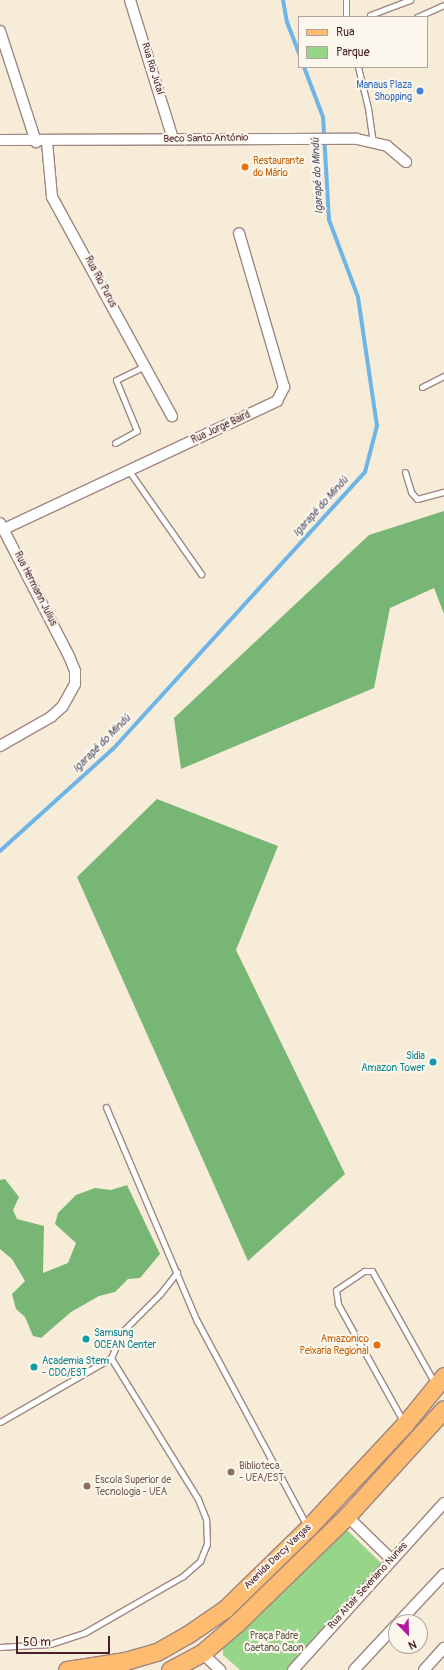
<!DOCTYPE html>
<meta charset="utf-8">
<style>
body{margin:0}
#map{position:relative;width:444px;height:1670px;overflow:hidden;background:#f7ecd8;font-family:Pangolin,sans-serif}
div>[style]{position:absolute}
.green>*{inset:0;background:#96d58a}
.forest>*{inset:0;background:#78b676}
.stream>*{height:4px;margin:-2px;padding:0 2px;transform-origin:2px;border-radius:2px;background:#6eb5e6}
.roads{filter:drop-shadow(1px 0 #a08682) drop-shadow(-1px 0 #a08682) drop-shadow(0 1px #a08682) drop-shadow(0 -1px #a08682)}
.service>*{height:5px;margin:-2.5px;padding:0 2.5px;transform-origin:2.5px;border-radius:2.5px;background:#fff}
.minor>*{height:10px;margin:-5px;padding:0 5px;transform-origin:5px;border-radius:5px;background:#fff}
.primary>*{height:17px;margin:-8.5px;padding:0 8.5px;transform-origin:8.5px;border-radius:8.5px;background:#fdbc70}
.dots>*{width:11px;height:11px;translate:-50% -50%;box-sizing:border-box;border:2px solid #fbf7ec;border-radius:50%}
span{translate:-50% -50%;white-space:nowrap;text-align:center;line-height:1.15;-webkit-text-stroke:4px #fbf7ec;paint-order:stroke}
.street-label{font-size:10px;color:#4a1f2b}
.shop-label{font-size:10px;color:#366cbe}
.right{translate:-100% -50%;text-align:right}
.food-label{font-size:10px;color:#c56008}
.left{translate:0 -50%;text-align:left}
.culture-label{font-size:10px;color:#0d838f}
.education-label{font-size:10px;color:#785e54}
.park-label{font-size:10px;color:#615648}
.water-label{font-size:11px;color:#57546c;font-style:italic}
.legend{position:absolute;left:298px;top:16px;width:130px;height:52px;box-sizing:border-box;background:#fbf7ec;border:1px solid #b4a19f;margin:0;padding:5px 7px;list-style:none;font-size:12px;color:#4a1f2b}
.legend li{display:flex;align-items:center;gap:8px;height:20px}
.legend b{width:20px;border:1px solid #b4a19f}
.north{position:absolute;left:388px;top:1614px;width:40px;height:40px;box-sizing:border-box;background:#fbf7ec;border:1px solid #b4a19f;border-radius:50%;rotate:157deg;font-size:11px;font-weight:700;line-height:16px;text-align:center;color:#4a1f2b}
.north::after{content:'';display:block;margin:auto;width:14px;height:18px;background:#b5179e;clip-path:polygon(50% 0,100% 100%,50% 72%,0 100%)}
.scale{position:absolute;left:16px;top:1636px;width:94px;height:18px;box-sizing:border-box;border:2px solid #4a1f2b;border-top:0;padding-left:5px;font-size:12px;line-height:14px;white-space:nowrap;color:#4a1f2b;-webkit-text-stroke:3px #fbf7ec;paint-order:stroke}
</style>
<div id="map">
<div class="green">
<div style="clip-path:polygon(346px 1529px,381px 1563px,381px 1566px,287px 1670px,240px 1670px,223px 1655px,223px 1647px,252px 1622px)"></div>
</div>
<div class="forest">
<div style="clip-path:polygon(444px 511px,444px 614px,434px 588px,390px 608px,374px 688px,181px 769px,174px 718px,369px 535px)"></div>
<div style="clip-path:polygon(157px 799px,278px 846px,236px 950px,345px 1174px,248px 1261px,77px 877px)"></div>
<div style="clip-path:polygon(5px 1179px,19px 1197px,13px 1210px,17px 1219px,44px 1226px,43px 1273px,68px 1263px,76px 1243px,55px 1224px,58px 1213px,76px 1195px,95px 1188px,111px 1190px,127px 1185px,160px 1254px,140px 1278px,128px 1279px,115px 1292px,99px 1296px,71px 1312px,41px 1338px,33px 1336px,25px 1317px,16px 1309px,12px 1294px,25px 1281px,12px 1259px,0 1249px,0 1180px)"></div>
</div>
<div class="stream">
<div style="left:283px;top:0;width:22px;rotate:80deg"></div>
<div style="left:287px;top:22px;width:34px;rotate:69deg"></div>
<div style="left:0;top:851px;width:152px;rotate:-42.1deg"></div>
<div style="left:113px;top:749px;width:374px;rotate:-47.7deg"></div>
<div style="left:365px;top:472px;width:48px;rotate:-75.4deg"></div>
<div style="left:377px;top:426px;width:130px;rotate:-98.4deg"></div>
<div style="left:358px;top:297px;width:82px;rotate:-110.6deg"></div>
<div style="left:329px;top:220px;width:103px;rotate:-93.3deg"></div>
<div style="left:323px;top:117px;width:53px;rotate:-110.8deg"></div>
</div>
<div class="roads">
<div class="service">
<div style="left:370px;top:15px;width:43px;rotate:-20.6deg"></div>
<div style="left:346px;top:17px;width:17px;rotate:-90deg"></div>
<div style="left:417px;top:17px;width:30px;rotate:-24deg"></div>
<div style="left:358px;top:67px;width:42px;rotate:76.3deg"></div>
<div style="left:368px;top:108px;width:34px;rotate:82deg"></div>
<div style="left:422px;top:387px;width:25px;rotate:-27deg"></div>
<div style="left:115px;top:443px;width:25px;rotate:-29deg"></div>
<div style="left:137px;top:431px;width:55px;rotate:-112.4deg"></div>
<div style="left:116px;top:380px;width:32px;rotate:-26deg"></div>
<div style="left:129px;top:471px;width:126px;rotate:55deg"></div>
<div style="left:405px;top:472px;width:21px;rotate:73deg"></div>
<div style="left:411px;top:492px;width:9px;rotate:49deg"></div>
<div style="left:417px;top:499px;width:28px;rotate:-15deg"></div>
<div style="left:106px;top:1107px;width:233px;rotate:67deg"></div>
<div style="left:197px;top:1321px;width:233px;rotate:61.8deg"></div>
<div style="left:403px;top:1421px;width:134px;rotate:-119.1deg"></div>
<div style="left:338px;top:1304px;width:14px;rotate:-98deg"></div>
<div style="left:336px;top:1290px;width:34px;rotate:-34deg"></div>
<div style="left:364px;top:1271px;width:8px"></div>
<div style="left:372px;top:1271px;width:127px;rotate:60.8deg"></div>
<div style="left:0;top:1422px;width:128px;rotate:-30deg"></div>
<div style="left:111px;top:1358px;width:28px;rotate:-67deg"></div>
<div style="left:122px;top:1332px;width:54px;rotate:-45deg"></div>
<div style="left:160px;top:1294px;width:28px;rotate:-52deg"></div>
<div style="left:0;top:1647px;width:50px;rotate:-3.4deg"></div>
<div style="left:50px;top:1644px;width:36px;rotate:-18deg"></div>
<div style="left:84px;top:1633px;width:114px;rotate:-29.9deg"></div>
<div style="left:183px;top:1576px;width:23px;rotate:-41deg"></div>
<div style="left:200px;top:1561px;width:18px;rotate:-68deg"></div>
<div style="left:207px;top:1544px;width:25px;rotate:-92deg"></div>
<div style="left:206px;top:1519px;width:22px;rotate:-112deg"></div>
<div style="left:198px;top:1499px;width:166px;rotate:-121.7deg"></div>
</div>
<div class="minor">
<div style="left:130px;top:0;width:145px;rotate:72.8deg"></div>
<div style="left:0;top:31px;width:117px;rotate:72deg"></div>
<div style="left:0;top:140px;width:357px;rotate:-0.2deg"></div>
<div style="left:357px;top:139px;width:31px;rotate:13deg"></div>
<div style="left:387px;top:146px;width:25px;rotate:40deg"></div>
<div style="left:47px;top:142px;width:55px;rotate:84.8deg"></div>
<div style="left:52px;top:197px;width:250px;rotate:61.3deg"></div>
<div style="left:0;top:523px;width:150px;rotate:62.6deg"></div>
<div style="left:69px;top:656px;width:16px;rotate:68deg"></div>
<div style="left:75px;top:671px;width:13px;rotate:90deg"></div>
<div style="left:75px;top:684px;width:26px;rotate:119deg"></div>
<div style="left:62px;top:707px;width:15px;rotate:138deg"></div>
<div style="left:51px;top:717px;width:59px;rotate:150.4deg"></div>
<div style="left:4px;top:529px;width:302px;rotate:-25.1deg"></div>
<div style="left:277px;top:401px;width:16px;rotate:-63deg"></div>
<div style="left:284px;top:387px;width:160px;rotate:-106.3deg"></div>
<div style="left:347px;top:1516px;width:62px;rotate:44.3deg"></div>
<div style="left:399px;top:1622px;width:66px;rotate:-46.8deg"></div>
<div style="left:202px;top:1653px;width:25px;rotate:43deg"></div>
<div style="left:293px;top:1670px;width:225px;rotate:-47.9deg"></div>
<div style="left:354px;top:1670px;width:62px;rotate:-47deg"></div>
<div style="left:424px;top:1670px;width:30px;rotate:-48deg"></div>
</div>
<div class="primary">
<div style="left:67px;top:1670px;width:59px;rotate:-8.8deg"></div>
<div style="left:125px;top:1661px;width:33px;rotate:-16deg"></div>
<div style="left:157px;top:1652px;width:34px;rotate:-30deg"></div>
<div style="left:187px;top:1635px;width:46px;rotate:-34.4deg"></div>
<div style="left:225px;top:1609px;width:116px;rotate:-44.3deg"></div>
<div style="left:308px;top:1528px;width:142px;rotate:-47deg"></div>
<div style="left:405px;top:1424px;width:62px;rotate:-50.9deg"></div>
<div style="left:170px;top:1670px;width:36px;rotate:-28deg"></div>
<div style="left:202px;top:1653px;width:46px;rotate:-40.6deg"></div>
<div style="left:237px;top:1623px;width:153px;rotate:-44.2deg"></div>
<div style="left:347px;top:1516px;width:144px;rotate:-47.8deg"></div>
</div>
</div>
<div class="dots">
<div style="left:420px;top:91px;background:#3f7fe0"></div>
<div style="left:245px;top:167px;background:#e8710a"></div>
<div style="left:433px;top:1062px;background:#0f9aa8"></div>
<div style="left:86px;top:1339px;background:#0f9aa8"></div>
<div style="left:377px;top:1345px;background:#e8710a"></div>
<div style="left:34px;top:1367px;background:#0f9aa8"></div>
<div style="left:231px;top:1472px;background:#8d6e63"></div>
<div style="left:87px;top:1486px;background:#8d6e63"></div>
</div>
<div class="street-label">
<span style="left:152px;top:69px;rotate:73deg">Rua Rio Jutaí</span>
<span style="left:206px;top:139px;rotate:-1deg">Beco Santo Antônio</span>
<span style="left:100px;top:282px;rotate:62deg">Rua Rio Purus</span>
<span style="left:221px;top:428px;rotate:-25deg">Rua Jorge Baird</span>
<span style="left:35px;top:589px;rotate:63deg">Rua Hermann Julius</span>
<span style="left:278px;top:1557px;rotate:-44deg">Avenida Darcy Vargas</span>
<span style="left:368px;top:1586px;rotate:-48deg">Rua Altair Severiano Nunes</span>
</div>
<div class="shop-label">
<span class="right" style="left:412px;top:91px">Manaus Plaza<br>Shopping</span>
</div>
<div class="food-label">
<span class="left" style="left:253px;top:167px">Restaurante<br>do Mário</span>
<span class="right" style="left:369px;top:1345px">Amazonico<br>Peixaria Regional</span>
</div>
<div class="culture-label">
<span class="right" style="left:425px;top:1062px">Sidia<br>Amazon Tower</span>
<span class="left" style="left:94px;top:1339px">Samsung<br>OCEAN Center</span>
<span class="left" style="left:42px;top:1367px">Academia Stem<br>- CDC/EST</span>
</div>
<div class="education-label">
<span class="left" style="left:239px;top:1472px">Biblioteca<br>- UEA/EST</span>
<span class="left" style="left:95px;top:1486px">Escola Superior de<br>Tecnologia - UEA</span>
</div>
<div class="park-label">
<span style="left:274px;top:1642px">Praça Padre<br>Caetano Caon</span>
</div>
<div class="water-label">
<span style="left:318px;top:176px;rotate:-93deg">Igarapé do Mindú</span>
<span style="left:321px;top:507px;rotate:-48deg">Igarapé do Mindú</span>
<span style="left:102px;top:744px;rotate:-45deg">Igarapé do Mindú</span>
</div>
<ul class="legend">
<li><b style="height:5px;background:#fdbc70"></b>Rua</li>
<li><b style="height:11px;background:#96d58a"></b>Parque</li>
</ul>
<div class="north">N</div>
<div class="scale">50 m</div>
</div>
